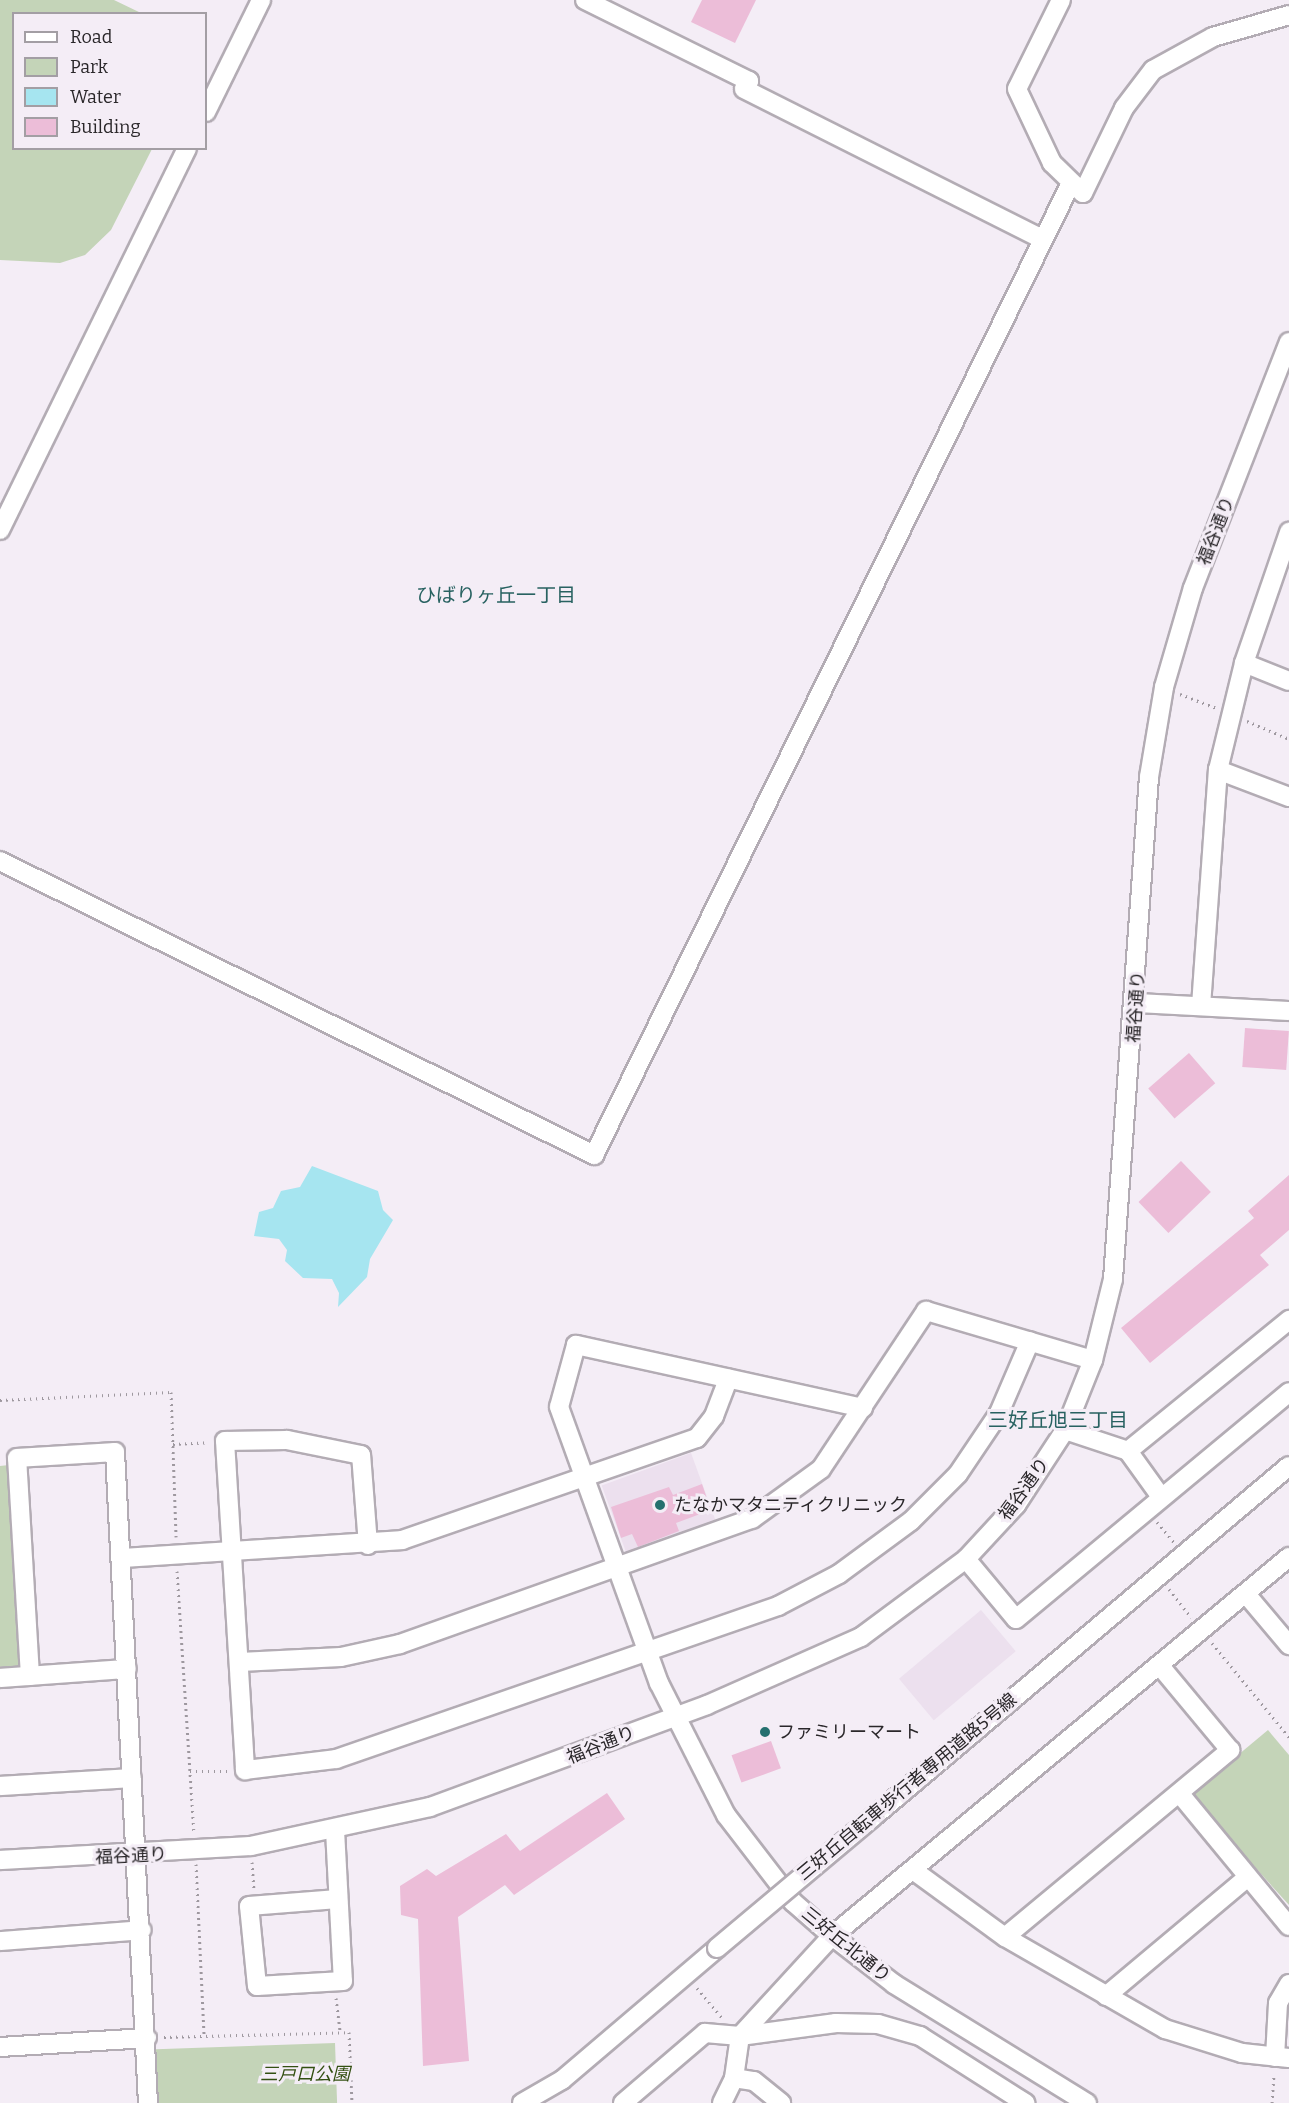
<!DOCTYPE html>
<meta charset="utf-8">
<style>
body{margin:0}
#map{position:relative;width:1289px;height:2103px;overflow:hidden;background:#f4edf6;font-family:Bitter,"Noto Sans JP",serif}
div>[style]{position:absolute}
.built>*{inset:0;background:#ece0ee;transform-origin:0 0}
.green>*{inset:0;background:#c4d4b8;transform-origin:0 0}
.water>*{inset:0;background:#a6e5f0}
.building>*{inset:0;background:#ecbdd8;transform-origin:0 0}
.path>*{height:3px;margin-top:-1.5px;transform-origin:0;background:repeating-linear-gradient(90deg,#9e989f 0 1.5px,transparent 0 6px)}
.roads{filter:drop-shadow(2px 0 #b3acb4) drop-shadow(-2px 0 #b3acb4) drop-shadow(0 2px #b3acb4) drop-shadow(0 -2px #b3acb4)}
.minor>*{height:18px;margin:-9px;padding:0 9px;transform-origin:9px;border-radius:9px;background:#fff}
.bridges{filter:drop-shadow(2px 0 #b3acb4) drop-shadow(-2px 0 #b3acb4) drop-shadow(0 2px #b3acb4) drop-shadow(0 -2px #b3acb4)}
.minor-bridge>*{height:18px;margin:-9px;padding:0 9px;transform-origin:9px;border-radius:9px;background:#fff}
.dots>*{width:16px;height:16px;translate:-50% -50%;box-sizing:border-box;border:3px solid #f4edf6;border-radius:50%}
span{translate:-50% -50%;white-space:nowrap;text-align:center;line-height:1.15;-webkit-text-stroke:6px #f4edf6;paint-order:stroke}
.street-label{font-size:18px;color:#2a272a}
.poi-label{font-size:18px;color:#2a272a}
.left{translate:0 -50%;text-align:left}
.park-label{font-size:18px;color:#335012;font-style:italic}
.neighbourhood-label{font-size:20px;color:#286261}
.legend{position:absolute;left:12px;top:12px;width:195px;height:138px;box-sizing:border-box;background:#f4edf6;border:2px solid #a39ea4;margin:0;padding:8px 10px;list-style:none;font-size:18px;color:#2a272a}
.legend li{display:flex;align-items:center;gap:12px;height:30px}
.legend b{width:30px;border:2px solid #a39ea4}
</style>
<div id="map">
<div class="built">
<div style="left:691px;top:1453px;width:79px;height:95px;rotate:70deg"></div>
<div style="left:981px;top:1610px;width:54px;height:107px;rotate:50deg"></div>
</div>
<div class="green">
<div style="clip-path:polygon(0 0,114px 0,141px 13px,14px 14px,14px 148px,152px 149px,111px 230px,85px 255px,60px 263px,0 260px)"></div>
<div style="clip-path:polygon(9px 1465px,21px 1666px,0 1667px,0 1466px)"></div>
<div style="clip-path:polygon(1268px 1730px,1289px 1755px,1289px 1905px,1190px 1795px)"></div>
<div style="left:335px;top:2043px;width:60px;height:186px;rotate:88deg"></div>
</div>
<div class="water">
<div style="clip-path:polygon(312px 1166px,378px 1191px,383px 1210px,393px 1220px,370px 1259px,367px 1277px,338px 1307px,339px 1293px,332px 1279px,303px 1278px,285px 1261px,287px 1250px,279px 1239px,254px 1236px,259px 1212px,273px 1208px,281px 1191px,300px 1187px)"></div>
</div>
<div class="building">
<div style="clip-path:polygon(702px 0,756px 0,735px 43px,691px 22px)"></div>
<div style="left:1245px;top:1028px;width:44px;height:39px;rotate:4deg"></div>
<div style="left:1189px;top:1053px;width:40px;height:54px;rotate:49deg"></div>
<div style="left:1181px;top:1161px;width:43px;height:59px;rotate:46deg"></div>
<div style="clip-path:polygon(1289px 1175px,1289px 1230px,1260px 1255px,1269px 1265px,1150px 1363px,1121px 1328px,1254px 1218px,1248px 1211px)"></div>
<div style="clip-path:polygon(702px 1484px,711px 1510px,676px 1523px,679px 1531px,638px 1547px,632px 1534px,621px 1538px,611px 1507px,669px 1487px,673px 1495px)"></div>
<div style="left:771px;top:1741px;width:29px;height:42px;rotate:70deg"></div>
<div style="clip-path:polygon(607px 1793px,625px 1819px,514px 1895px,505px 1885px,458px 1917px,469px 2061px,423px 2066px,418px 1919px,401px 1915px,400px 1886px,427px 1869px,436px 1876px,506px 1834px,520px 1851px)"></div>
</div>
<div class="path">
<div style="left:1180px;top:694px;width:39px;rotate:21deg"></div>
<div style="left:1247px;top:721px;width:46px;rotate:23.2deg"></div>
<div style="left:0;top:1400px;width:171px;rotate:-2.7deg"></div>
<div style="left:171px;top:1392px;width:145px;rotate:88deg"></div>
<div style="left:173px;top:1444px;width:35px;rotate:-3deg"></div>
<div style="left:1157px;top:1522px;width:26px;rotate:50deg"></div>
<div style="left:177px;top:1571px;width:264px;rotate:86.3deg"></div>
<div style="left:1169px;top:1589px;width:36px;rotate:52deg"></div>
<div style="left:1212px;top:1643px;width:122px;rotate:50.7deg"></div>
<div style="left:190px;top:1771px;width:37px"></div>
<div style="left:252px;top:1862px;width:27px;rotate:86deg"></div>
<div style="left:196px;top:1864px;width:170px;rotate:87.3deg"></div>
<div style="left:697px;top:1988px;width:38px;rotate:50deg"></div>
<div style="left:336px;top:1998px;width:34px;rotate:83deg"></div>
<div style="left:164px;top:2037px;width:185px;rotate:-1.5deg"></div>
<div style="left:349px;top:2032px;width:71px;rotate:87.6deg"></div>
<div style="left:1272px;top:2103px;width:29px;rotate:-86deg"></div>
</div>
<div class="roads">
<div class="minor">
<div style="left:585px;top:0;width:183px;rotate:26.3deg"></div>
<div style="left:749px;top:81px;width:9px;rotate:122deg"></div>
<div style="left:744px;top:89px;width:334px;rotate:26.7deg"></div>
<div style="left:1061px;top:0;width:99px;rotate:116.3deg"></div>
<div style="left:1017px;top:89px;width:82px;rotate:64.7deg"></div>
<div style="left:1052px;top:163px;width:43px;rotate:44.1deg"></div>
<div style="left:1083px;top:193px;width:94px;rotate:-64.2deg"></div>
<div style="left:1124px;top:108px;width:48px;rotate:-52.7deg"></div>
<div style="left:1153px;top:70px;width:68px;rotate:-28.8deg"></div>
<div style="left:1213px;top:37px;width:79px;rotate:-16.1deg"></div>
<div style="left:206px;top:112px;width:125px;rotate:-63.8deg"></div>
<div style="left:0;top:530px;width:425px;rotate:-63.9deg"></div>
<div style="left:1244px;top:663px;width:48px;rotate:21.8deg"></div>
<div style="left:1218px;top:770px;width:76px;rotate:20.8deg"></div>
<div style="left:0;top:861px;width:663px;rotate:26.33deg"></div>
<div style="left:594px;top:1155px;width:1080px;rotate:-63.86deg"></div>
<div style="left:1137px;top:1003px;width:152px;rotate:3deg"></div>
<div style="left:1201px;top:1006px;width:237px;rotate:-85.9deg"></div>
<div style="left:1218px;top:770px;width:110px;rotate:-76.3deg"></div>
<div style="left:1244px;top:663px;width:139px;rotate:-71deg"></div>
<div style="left:863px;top:1408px;width:294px;rotate:-167.6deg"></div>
<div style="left:576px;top:1345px;width:64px;rotate:105.3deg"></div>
<div style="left:559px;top:1407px;width:294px;rotate:70.1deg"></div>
<div style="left:659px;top:1683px;width:148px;rotate:63.1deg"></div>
<div style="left:726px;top:1815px;width:110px;rotate:52.4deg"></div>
<div style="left:793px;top:1902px;width:52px;rotate:41.1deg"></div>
<div style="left:832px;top:1936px;width:78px;rotate:37.7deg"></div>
<div style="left:894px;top:1984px;width:227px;rotate:31.7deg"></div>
<div style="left:1065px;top:1430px;width:66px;rotate:18.4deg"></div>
<div style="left:1128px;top:1451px;width:208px;rotate:-39.1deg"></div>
<div style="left:1128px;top:1451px;width:57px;rotate:54.3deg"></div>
<div style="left:368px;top:1545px;width:90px;rotate:-94.4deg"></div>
<div style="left:361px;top:1455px;width:76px;rotate:-168.5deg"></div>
<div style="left:287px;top:1440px;width:62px;rotate:179.1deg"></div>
<div style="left:225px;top:1441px;width:330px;rotate:86.5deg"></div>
<div style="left:245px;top:1770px;width:92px;rotate:-6.9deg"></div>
<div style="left:336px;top:1759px;width:468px;rotate:-19.1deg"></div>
<div style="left:778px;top:1606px;width:69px;rotate:-27.7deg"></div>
<div style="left:839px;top:1574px;width:89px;rotate:-36.4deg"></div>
<div style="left:911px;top:1521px;width:66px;rotate:-45deg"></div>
<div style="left:958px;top:1474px;width:73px;rotate:-56.1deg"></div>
<div style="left:999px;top:1413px;width:78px;rotate:-66.7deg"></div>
<div style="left:124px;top:1558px;width:279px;rotate:-3.7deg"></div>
<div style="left:402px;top:1540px;width:312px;rotate:-19.1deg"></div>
<div style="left:697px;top:1438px;width:28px;rotate:-52deg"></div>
<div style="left:714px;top:1416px;width:40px;rotate:-69deg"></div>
<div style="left:966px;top:1559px;width:78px;rotate:50.2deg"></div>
<div style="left:1016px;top:1619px;width:355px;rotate:-39.7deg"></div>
<div style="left:1246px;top:1594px;width:67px;rotate:49.9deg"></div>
<div style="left:240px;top:1662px;width:101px;rotate:-2.8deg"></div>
<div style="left:341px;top:1657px;width:60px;rotate:-12.4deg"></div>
<div style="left:400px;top:1644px;width:374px;rotate:-19.6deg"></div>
<div style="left:752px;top:1519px;width:85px;rotate:-35.9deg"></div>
<div style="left:821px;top:1469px;width:190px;rotate:-56.4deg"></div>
<div style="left:926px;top:1311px;width:174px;rotate:16.4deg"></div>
<div style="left:30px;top:1676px;width:218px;rotate:-93.4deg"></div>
<div style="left:17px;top:1458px;width:98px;rotate:-3.5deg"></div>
<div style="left:115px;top:1452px;width:652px;rotate:87.1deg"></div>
<div style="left:0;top:1678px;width:127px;rotate:-4.1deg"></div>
<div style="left:0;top:1786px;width:132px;rotate:-3.5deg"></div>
<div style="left:1180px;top:1794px;width:171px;rotate:50.5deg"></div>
<div style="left:873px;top:1817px;width:544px;rotate:-40.16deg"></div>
<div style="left:335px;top:1830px;width:151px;rotate:87deg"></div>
<div style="left:343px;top:1981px;width:86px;rotate:176.7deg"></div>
<div style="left:257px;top:1986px;width:80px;rotate:-95.7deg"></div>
<div style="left:249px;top:1906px;width:89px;rotate:-4.5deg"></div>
<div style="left:0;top:1860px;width:251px;rotate:-3.2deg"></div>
<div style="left:251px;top:1846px;width:183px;rotate:-12.3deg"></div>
<div style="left:430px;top:1807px;width:295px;rotate:-20.2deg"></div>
<div style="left:707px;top:1705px;width:168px;rotate:-23.8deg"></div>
<div style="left:861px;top:1637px;width:131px;rotate:-36.6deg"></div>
<div style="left:966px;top:1559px;width:74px;rotate:-47.2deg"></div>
<div style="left:1016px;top:1505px;width:90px;rotate:-56.8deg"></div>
<div style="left:1065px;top:1430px;width:75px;rotate:-68.2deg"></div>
<div style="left:1093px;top:1360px;width:83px;rotate:-76.1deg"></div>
<div style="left:1113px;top:1279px;width:503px;rotate:-85.9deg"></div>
<div style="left:1149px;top:777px;width:91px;rotate:-80.5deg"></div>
<div style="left:1164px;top:687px;width:103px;rotate:-73.7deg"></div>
<div style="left:1193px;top:588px;width:264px;rotate:-68.7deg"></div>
<div style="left:913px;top:1870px;width:114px;rotate:36.1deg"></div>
<div style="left:1005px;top:1937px;width:185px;rotate:29.9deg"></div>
<div style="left:1165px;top:2029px;width:81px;rotate:17.3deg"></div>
<div style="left:1242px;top:2053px;width:47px;rotate:6.1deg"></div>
<div style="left:1005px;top:1937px;width:293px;rotate:-39.7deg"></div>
<div style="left:1230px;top:1750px;width:109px;rotate:-129.8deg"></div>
<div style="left:0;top:1941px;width:142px;rotate:-4.4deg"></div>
<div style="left:1106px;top:1996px;width:185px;rotate:-40deg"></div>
<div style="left:0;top:2047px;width:147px;rotate:-3.5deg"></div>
<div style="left:1275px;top:2057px;width:54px;rotate:-86.8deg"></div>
<div style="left:1278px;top:2003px;width:22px;rotate:-60deg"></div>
<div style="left:734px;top:2078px;width:20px;rotate:9deg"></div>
<div style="left:754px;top:2081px;width:35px;rotate:39deg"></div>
<div style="left:522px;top:2103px;width:46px;rotate:-29.9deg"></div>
<div style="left:562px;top:2080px;width:204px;rotate:-40.4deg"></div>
<div style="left:623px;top:2103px;width:108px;rotate:-40.5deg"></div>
<div style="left:705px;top:2033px;width:35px;rotate:5deg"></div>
<div style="left:740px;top:2036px;width:97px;rotate:-7.7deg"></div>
<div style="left:836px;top:2023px;width:42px;rotate:1.4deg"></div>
<div style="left:878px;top:2024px;width:44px;rotate:15.9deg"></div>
<div style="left:920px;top:2036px;width:125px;rotate:32.5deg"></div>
<div style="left:722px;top:2103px;width:28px;rotate:-64deg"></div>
<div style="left:734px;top:2078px;width:42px;rotate:-81.9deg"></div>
<div style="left:740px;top:2036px;width:136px;rotate:-47.4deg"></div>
<div style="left:832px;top:1936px;width:594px;rotate:-39.67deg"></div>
</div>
</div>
<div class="bridges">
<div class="minor-bridge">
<div style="left:717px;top:1948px;width:204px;rotate:-40deg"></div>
</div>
</div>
<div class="dots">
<div style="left:660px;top:1505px;background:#25706f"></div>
<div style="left:765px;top:1732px;background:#25706f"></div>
</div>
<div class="street-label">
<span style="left:1216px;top:531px;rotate:-69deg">福谷通り</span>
<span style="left:1136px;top:1007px;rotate:-86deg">福谷通り</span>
<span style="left:1024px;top:1489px;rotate:-54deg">福谷通り</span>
<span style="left:601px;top:1745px;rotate:-22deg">福谷通り</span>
<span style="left:907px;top:1787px;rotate:-40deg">三好丘自転車歩行者専用道路5号線</span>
<span style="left:131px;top:1856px;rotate:-3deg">福谷通り</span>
<span style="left:846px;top:1945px;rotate:39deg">三好丘北通り</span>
</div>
<div class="poi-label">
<span class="left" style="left:674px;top:1505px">たなかマタニティクリニック</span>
<span class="left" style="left:777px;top:1732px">ファミリーマート</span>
</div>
<div class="park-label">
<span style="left:305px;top:2074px">三戸口公園</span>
</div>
<div class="neighbourhood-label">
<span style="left:496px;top:595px">ひばりヶ丘一丁目</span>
<span style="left:1058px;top:1420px">三好丘旭三丁目</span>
</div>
<ul class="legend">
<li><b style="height:8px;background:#fff"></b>Road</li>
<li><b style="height:16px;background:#c4d4b8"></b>Park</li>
<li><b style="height:16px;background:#a6e5f0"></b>Water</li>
<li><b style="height:16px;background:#ecbdd8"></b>Building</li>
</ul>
</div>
